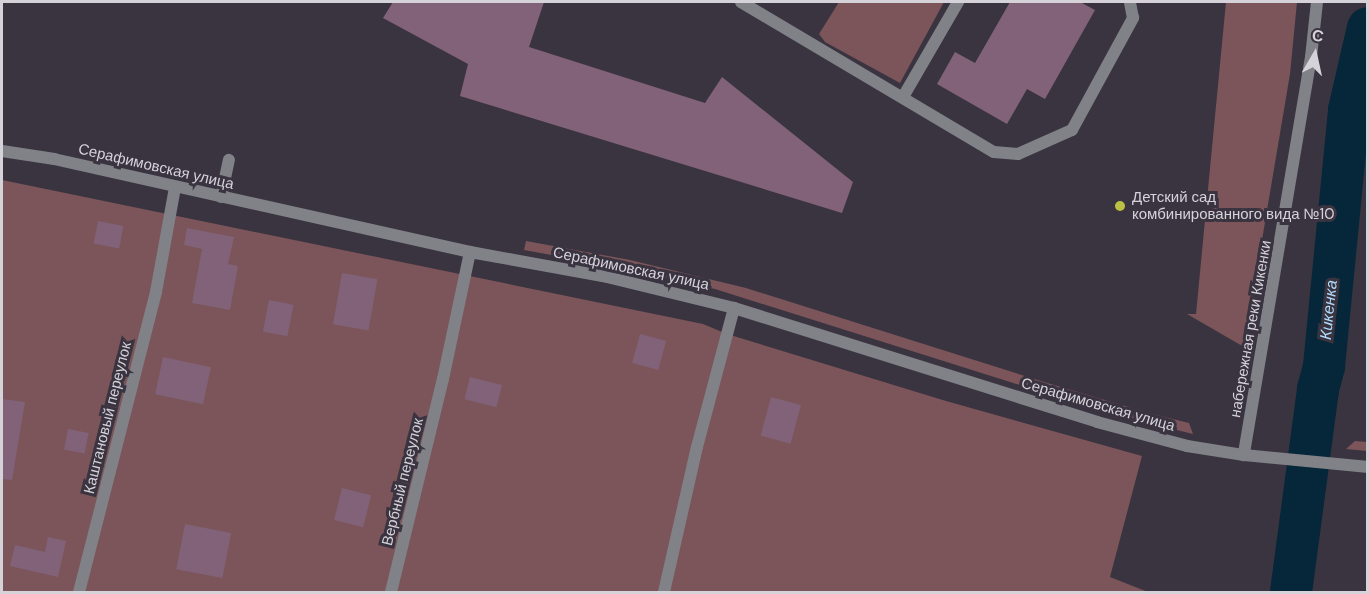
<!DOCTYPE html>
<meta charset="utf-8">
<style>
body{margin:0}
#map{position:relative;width:1369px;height:594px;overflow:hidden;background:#3a3440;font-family:"DM Sans",sans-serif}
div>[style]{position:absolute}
.green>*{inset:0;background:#7b5559}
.water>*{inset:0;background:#062639}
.stream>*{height:7px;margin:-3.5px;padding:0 3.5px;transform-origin:3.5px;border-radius:3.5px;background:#062639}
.river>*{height:42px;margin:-21px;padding:0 21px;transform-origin:21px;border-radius:21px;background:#062639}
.building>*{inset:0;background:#826278;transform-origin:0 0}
.lane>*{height:12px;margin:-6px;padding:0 6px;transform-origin:6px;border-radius:6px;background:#808288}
.street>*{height:12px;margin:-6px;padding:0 6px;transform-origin:6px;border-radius:6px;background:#808288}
.dots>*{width:16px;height:16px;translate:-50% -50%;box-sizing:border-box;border:3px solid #3a3440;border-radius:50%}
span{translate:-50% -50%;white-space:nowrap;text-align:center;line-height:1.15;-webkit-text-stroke:6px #3a3440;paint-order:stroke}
.street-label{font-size:15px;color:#d5d2da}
.poi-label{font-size:15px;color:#d5d2da}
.left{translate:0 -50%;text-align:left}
.water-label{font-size:16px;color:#afdcfc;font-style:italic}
.frame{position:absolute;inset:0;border:3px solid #d5d2da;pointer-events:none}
.north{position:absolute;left:1285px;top:24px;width:60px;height:60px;-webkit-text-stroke:4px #3a3440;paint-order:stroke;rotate:9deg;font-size:16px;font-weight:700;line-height:24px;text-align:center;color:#d5d2da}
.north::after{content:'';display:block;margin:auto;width:21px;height:27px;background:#d5d2da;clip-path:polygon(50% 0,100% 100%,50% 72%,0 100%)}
</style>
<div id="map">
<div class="green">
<div style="clip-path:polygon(839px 2px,944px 2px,900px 83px,825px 42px,819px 34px)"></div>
<div style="clip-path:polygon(1226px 2px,1297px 2px,1290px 74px,1244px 347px,1187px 314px,1196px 314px)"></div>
<div style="clip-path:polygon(2px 180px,703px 324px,727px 334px,946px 401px,1142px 456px,1110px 577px,1148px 592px,2px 592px)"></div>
<div style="clip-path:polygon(526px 241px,630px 260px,746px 288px,1044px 382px,1152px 414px,1189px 423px,1193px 434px,1112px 414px,715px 289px,628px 269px,524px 250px)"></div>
<div style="clip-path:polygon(1355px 441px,1367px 442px,1367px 451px,1346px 449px)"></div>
</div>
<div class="water">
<div style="clip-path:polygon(1299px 387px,1318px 389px,1333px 394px,1330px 412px,1300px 411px,1296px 403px)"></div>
</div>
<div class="stream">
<div style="left:1289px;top:488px;width:15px;rotate:8deg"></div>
</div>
<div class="river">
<div style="left:1291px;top:592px;width:205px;rotate:-82.4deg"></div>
<div style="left:1318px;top:389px;width:24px;rotate:-75deg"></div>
<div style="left:1324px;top:366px;width:257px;rotate:-84.4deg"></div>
<div style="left:1349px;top:110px;width:84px;rotate:-77deg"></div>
</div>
<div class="building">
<div style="clip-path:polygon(393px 2px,544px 2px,529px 47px,705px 103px,722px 77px,853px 182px,842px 213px,460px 96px,468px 64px,383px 18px)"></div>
<div style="clip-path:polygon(1010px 2px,1080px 2px,1095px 10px,1045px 99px,1027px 89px,1007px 124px,937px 84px,955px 52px,975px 63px)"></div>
<div style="left:98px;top:221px;width:26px;height:23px;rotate:11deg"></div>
<div style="clip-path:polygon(187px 228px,234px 237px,228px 264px,238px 266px,230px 310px,192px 303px,202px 249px,184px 245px)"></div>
<div style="left:342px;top:273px;width:36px;height:52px;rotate:10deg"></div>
<div style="left:269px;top:300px;width:25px;height:32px;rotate:11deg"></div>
<div style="left:640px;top:334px;width:27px;height:30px;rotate:15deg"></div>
<div style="left:163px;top:357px;width:49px;height:38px;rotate:12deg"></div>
<div style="left:470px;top:377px;width:33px;height:23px;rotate:14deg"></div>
<div style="left:771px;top:397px;width:31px;height:40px;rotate:15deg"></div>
<div style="clip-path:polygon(2px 399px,25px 402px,12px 480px,2px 479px)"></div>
<div style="left:68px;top:429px;width:21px;height:21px;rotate:11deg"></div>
<div style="left:342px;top:488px;width:30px;height:33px;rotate:14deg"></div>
<div style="left:185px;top:524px;width:47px;height:46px;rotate:11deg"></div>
<div style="clip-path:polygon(48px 537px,66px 541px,58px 577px,10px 566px,15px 545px,45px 552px)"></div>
</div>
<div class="lane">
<div style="left:741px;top:2px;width:294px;rotate:30.7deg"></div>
<div style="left:994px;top:152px;width:24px;rotate:5deg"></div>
<div style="left:1018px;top:154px;width:59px;rotate:-24deg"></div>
<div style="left:1072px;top:130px;width:128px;rotate:-61.4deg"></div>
<div style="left:1133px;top:18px;width:16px;rotate:-101deg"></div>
<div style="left:903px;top:97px;width:110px;rotate:-59.9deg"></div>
<div style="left:221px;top:197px;width:38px;rotate:-78deg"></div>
<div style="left:79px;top:592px;width:310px;rotate:-75.6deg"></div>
<div style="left:156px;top:292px;width:107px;rotate:-79.7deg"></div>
<div style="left:391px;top:592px;width:219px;rotate:-76.3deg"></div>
<div style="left:443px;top:379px;width:130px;rotate:-78deg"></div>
<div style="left:664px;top:592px;width:149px;rotate:-77.2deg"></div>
<div style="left:697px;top:447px;width:144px;rotate:-75.1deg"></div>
</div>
<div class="street">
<div style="left:1317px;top:2px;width:55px;rotate:96.2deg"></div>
<div style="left:1311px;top:57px;width:404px;rotate:99.6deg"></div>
<div style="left:1244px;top:455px;width:125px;rotate:5.5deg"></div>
<div style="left:2px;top:151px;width:53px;rotate:8.7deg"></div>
<div style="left:54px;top:159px;width:426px;rotate:12.6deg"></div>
<div style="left:470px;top:252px;width:139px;rotate:10.3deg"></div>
<div style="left:607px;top:277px;width:131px;rotate:13.7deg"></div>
<div style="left:734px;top:308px;width:380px;rotate:17.4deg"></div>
<div style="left:1097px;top:422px;width:93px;rotate:14.9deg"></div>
<div style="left:1187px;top:446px;width:58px;rotate:9deg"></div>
</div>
<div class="dots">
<div style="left:1120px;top:206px;background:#bbc045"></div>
</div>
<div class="street-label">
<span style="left:156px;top:167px;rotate:13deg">Серафимовская улица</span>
<span style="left:631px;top:269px;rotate:12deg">Серафимовская улица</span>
<span style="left:1251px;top:329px;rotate:-80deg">набережная реки Кикенки</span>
<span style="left:1098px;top:405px;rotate:16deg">Серафимовская улица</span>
<span style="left:108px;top:418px;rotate:-76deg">Каштановый переулок</span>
<span style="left:403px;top:482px;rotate:-76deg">Вербный переулок</span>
</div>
<div class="poi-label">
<span class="left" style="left:1132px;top:206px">Детский сад<br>комбинированного вида №10</span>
</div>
<div class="water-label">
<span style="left:1329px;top:310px;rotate:-84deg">Кикенка</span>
</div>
<div class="frame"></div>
<div class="north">С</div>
</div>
